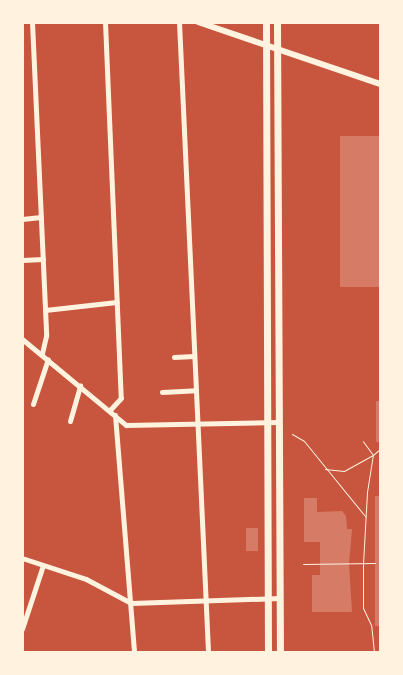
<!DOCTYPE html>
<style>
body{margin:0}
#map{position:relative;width:403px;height:675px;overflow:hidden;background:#c8553d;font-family:Ubuntu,sans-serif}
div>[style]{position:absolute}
.building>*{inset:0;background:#d67c66;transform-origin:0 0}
.path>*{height:1px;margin:-0.5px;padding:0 0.5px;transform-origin:0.5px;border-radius:0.5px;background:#fff3e0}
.minor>*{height:5px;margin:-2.5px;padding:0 2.5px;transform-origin:2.5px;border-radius:2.5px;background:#fff3e0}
.tertiary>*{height:6px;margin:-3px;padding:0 3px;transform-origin:3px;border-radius:3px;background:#fff3e0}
.secondary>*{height:7px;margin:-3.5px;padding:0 3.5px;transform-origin:3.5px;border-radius:3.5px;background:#fff3e0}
span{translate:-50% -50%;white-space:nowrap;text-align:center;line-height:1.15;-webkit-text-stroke:5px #fff3e0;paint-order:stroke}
.frame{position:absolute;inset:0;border:24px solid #fff3e0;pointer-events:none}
</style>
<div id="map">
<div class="building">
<div style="left:340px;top:136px;width:40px;height:151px"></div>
<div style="left:376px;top:401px;width:4px;height:41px"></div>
<div style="left:375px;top:496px;width:5px;height:130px"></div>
<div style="clip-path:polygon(304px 498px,317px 498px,317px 512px,342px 511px,346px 516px,347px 529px,352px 529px,349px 564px,352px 612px,312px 612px,312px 575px,320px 575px,320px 542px,304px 542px)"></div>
<div style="left:246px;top:528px;width:12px;height:23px"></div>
</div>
<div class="path">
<div style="left:292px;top:434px;width:14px;rotate:30deg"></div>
<div style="left:304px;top:441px;width:97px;rotate:50.9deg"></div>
<div style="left:325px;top:469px;width:19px;rotate:6deg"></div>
<div style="left:344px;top:471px;width:33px;rotate:-29deg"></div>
<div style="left:373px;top:455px;width:17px;rotate:-126deg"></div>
<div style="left:303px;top:564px;width:72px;rotate:-0.8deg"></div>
<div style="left:374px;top:652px;width:27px;rotate:-96deg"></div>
<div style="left:371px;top:625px;width:19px;rotate:-115deg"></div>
<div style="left:363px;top:608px;width:44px;rotate:-90deg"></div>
<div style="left:363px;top:564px;width:72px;rotate:-86.8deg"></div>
<div style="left:367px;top:492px;width:37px;rotate:-81deg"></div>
<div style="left:373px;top:455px;width:9px;rotate:-41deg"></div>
</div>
<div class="minor">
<div style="left:32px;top:22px;width:314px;rotate:87.4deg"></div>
<div style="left:46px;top:336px;width:18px;rotate:103deg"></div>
<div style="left:105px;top:22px;width:376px;rotate:87.6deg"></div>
<div style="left:121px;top:398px;width:16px;rotate:133deg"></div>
<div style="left:179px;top:22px;width:631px;rotate:87.36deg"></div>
<div style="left:22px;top:219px;width:19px;rotate:-6deg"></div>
<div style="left:22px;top:260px;width:21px;rotate:-3deg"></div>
<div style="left:45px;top:310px;width:72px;rotate:-6.3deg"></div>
<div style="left:22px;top:339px;width:135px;rotate:39.6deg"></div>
<div style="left:126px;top:425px;width:153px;rotate:-1.1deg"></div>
<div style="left:174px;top:357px;width:20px;rotate:-3deg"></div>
<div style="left:162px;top:392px;width:34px;rotate:-3deg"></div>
<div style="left:33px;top:404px;width:47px;rotate:-71.6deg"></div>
<div style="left:115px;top:415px;width:238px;rotate:85.4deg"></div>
<div style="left:70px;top:421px;width:37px;rotate:-74deg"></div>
<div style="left:22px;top:558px;width:67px;rotate:18.2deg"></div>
<div style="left:86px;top:579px;width:51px;rotate:28.1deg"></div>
<div style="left:131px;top:603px;width:149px;rotate:-1.9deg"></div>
<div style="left:22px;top:629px;width:67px;rotate:-71.8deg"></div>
</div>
<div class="tertiary">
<div style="left:198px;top:22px;width:192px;rotate:18.8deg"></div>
</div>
<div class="secondary">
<div style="left:266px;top:22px;width:630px;rotate:89.82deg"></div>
<div style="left:277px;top:22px;width:630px;rotate:89.73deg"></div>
</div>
<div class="frame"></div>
</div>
